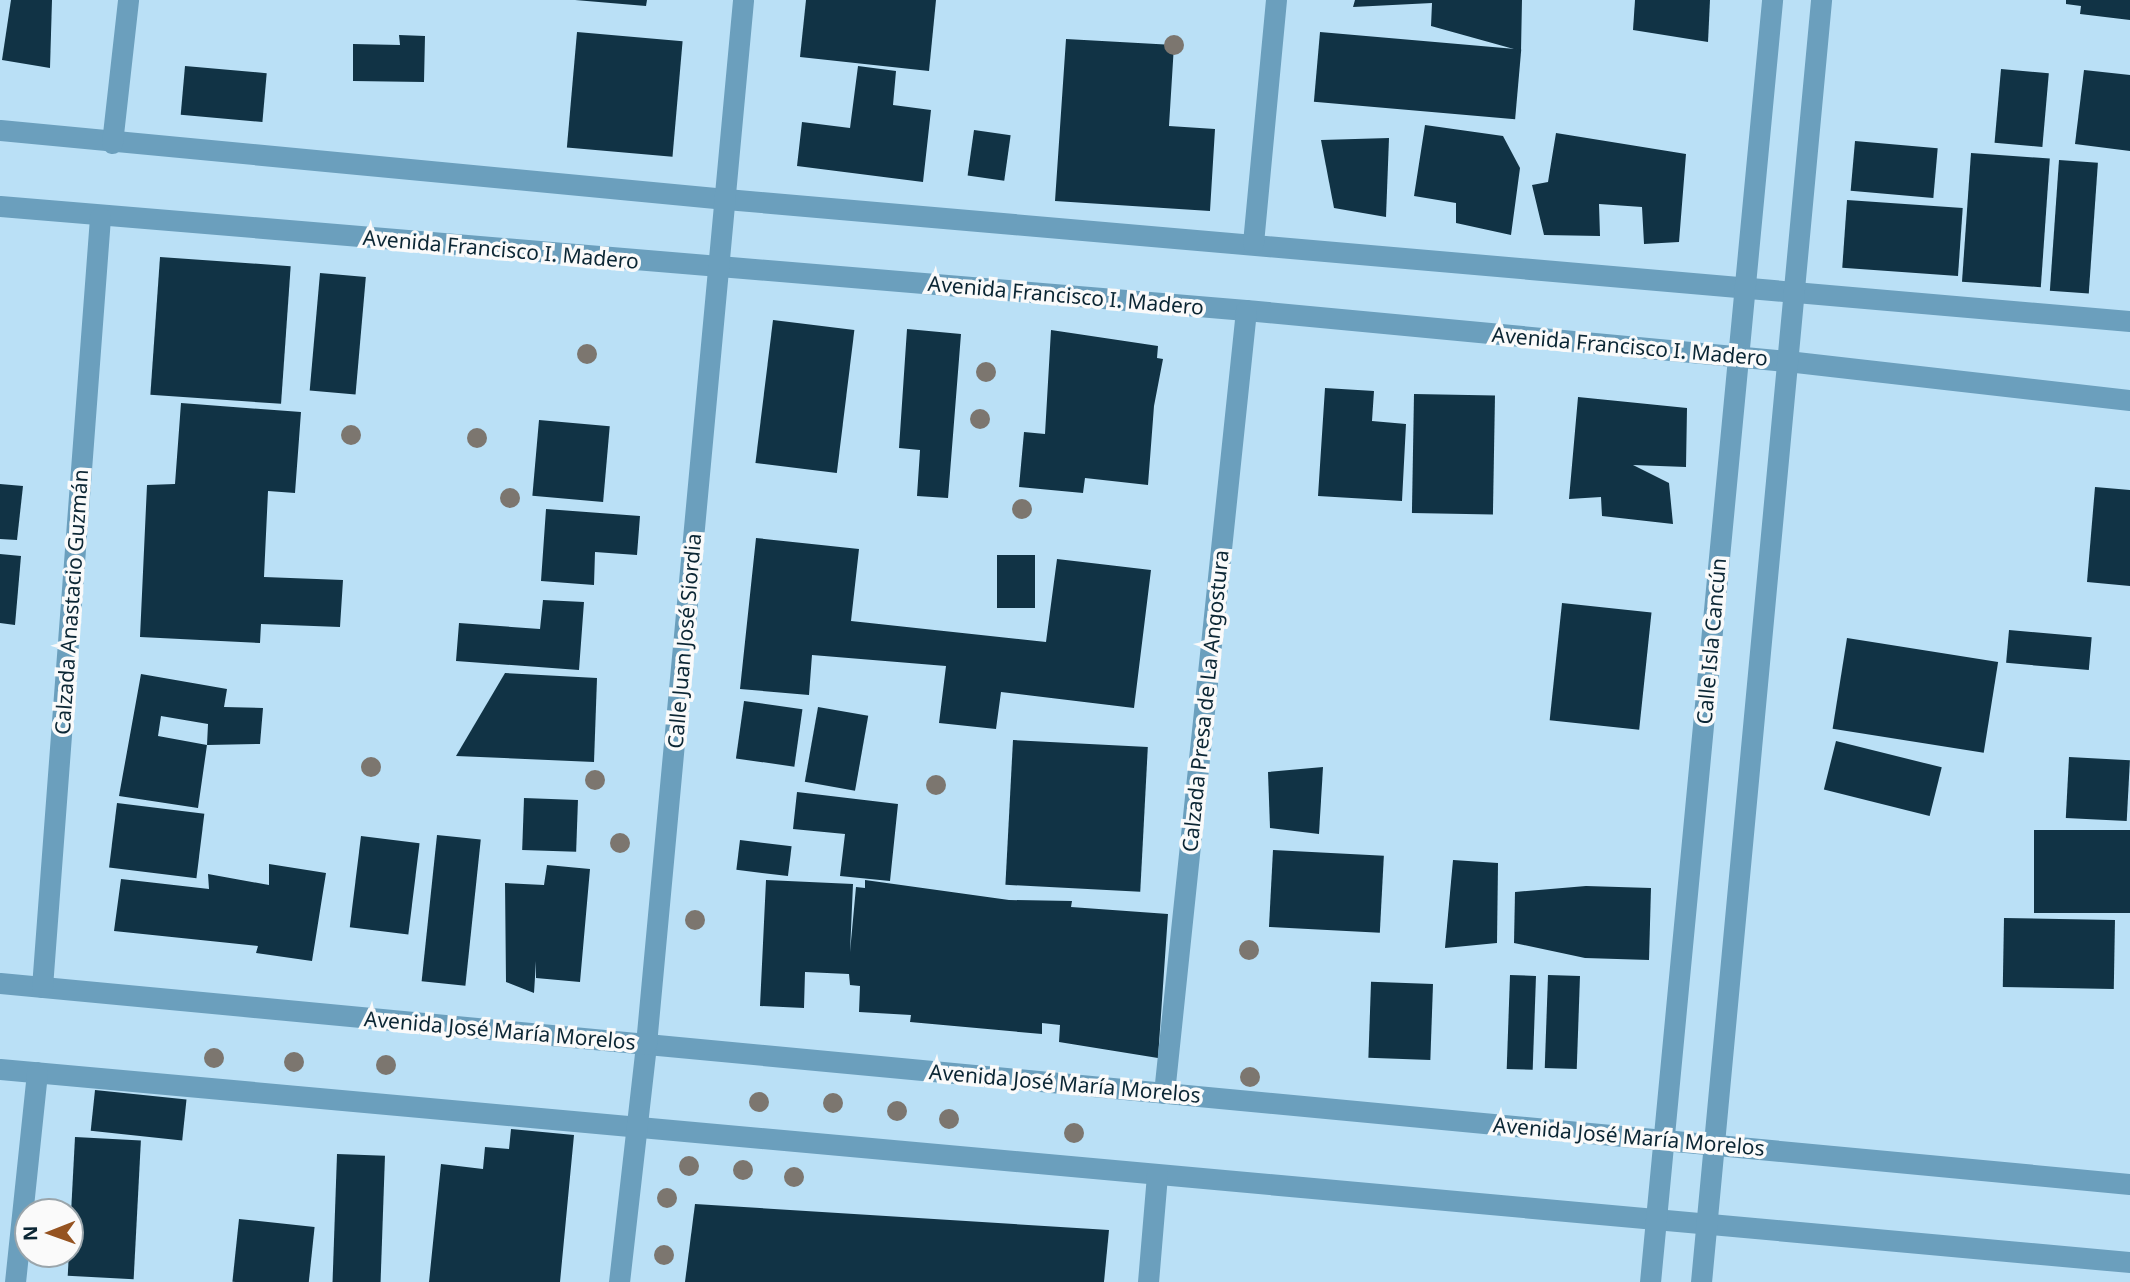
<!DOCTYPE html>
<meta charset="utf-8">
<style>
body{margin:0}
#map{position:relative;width:2130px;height:1282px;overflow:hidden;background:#bae0f6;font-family:"Noto Sans",sans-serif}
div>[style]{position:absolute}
.building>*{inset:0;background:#113345;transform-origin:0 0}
.minor>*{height:21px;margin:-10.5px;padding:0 10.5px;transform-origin:10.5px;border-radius:10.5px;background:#6b9fbd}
.trees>*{width:20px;height:20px;margin:-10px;border-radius:50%;background:#7c766f}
span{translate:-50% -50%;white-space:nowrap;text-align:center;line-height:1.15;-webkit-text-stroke:7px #fafafa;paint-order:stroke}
.street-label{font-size:21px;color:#0b2634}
.north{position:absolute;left:14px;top:1198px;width:70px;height:70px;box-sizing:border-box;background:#fafafa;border:2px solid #9aa5ab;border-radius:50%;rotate:269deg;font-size:19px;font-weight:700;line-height:28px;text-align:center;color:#0b2634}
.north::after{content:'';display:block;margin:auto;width:24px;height:32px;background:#955321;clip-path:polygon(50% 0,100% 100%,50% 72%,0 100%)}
</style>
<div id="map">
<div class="building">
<div style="clip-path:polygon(11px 0,52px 0,50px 68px,2px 60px)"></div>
<div style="clip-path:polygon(575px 0,647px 0,646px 6px)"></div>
<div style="clip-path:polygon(806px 0,936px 0,929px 71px,800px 57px)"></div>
<div style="clip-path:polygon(1355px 0,1522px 0,1521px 51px,1431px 26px,1432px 3px,1353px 7px)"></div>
<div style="clip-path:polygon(1635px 0,1710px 0,1708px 42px,1633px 30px)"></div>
<div style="clip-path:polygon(2066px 0,2130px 0,2130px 20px,2080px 14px,2081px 6px,2066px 4px)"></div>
<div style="left:577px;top:32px;width:106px;height:116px;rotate:5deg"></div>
<div style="left:1320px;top:32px;width:202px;height:70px;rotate:5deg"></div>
<div style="clip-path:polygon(399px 35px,425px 36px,424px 82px,353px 81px,353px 44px,400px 45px)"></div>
<div style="clip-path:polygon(1066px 39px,1174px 45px,1169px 126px,1215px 129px,1210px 211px,1055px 201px)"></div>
<div style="left:185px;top:66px;width:82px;height:49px;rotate:5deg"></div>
<div style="clip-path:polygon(858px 66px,896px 71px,893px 105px,931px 110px,923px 182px,797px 166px,802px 122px,850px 128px)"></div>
<div style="left:2001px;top:69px;width:48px;height:74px;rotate:5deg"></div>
<div style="clip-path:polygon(2084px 70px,2130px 75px,2130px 151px,2075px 144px)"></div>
<div style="clip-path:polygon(1425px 125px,1503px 136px,1520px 168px,1511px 235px,1456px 223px,1456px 203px,1414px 196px)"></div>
<div style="left:974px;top:130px;width:37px;height:46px;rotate:8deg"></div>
<div style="clip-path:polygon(1556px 133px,1686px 154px,1679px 242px,1644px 244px,1642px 207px,1599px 204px,1600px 236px,1544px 235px,1532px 185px,1548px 182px)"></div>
<div style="clip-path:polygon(1389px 138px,1386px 217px,1334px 208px,1321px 140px)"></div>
<div style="left:1855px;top:141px;width:83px;height:50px;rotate:5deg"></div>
<div style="left:1971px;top:153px;width:79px;height:129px;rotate:4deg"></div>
<div style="left:2059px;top:160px;width:39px;height:131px;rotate:4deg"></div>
<div style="left:1847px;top:200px;width:116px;height:68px;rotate:4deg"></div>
<div style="left:160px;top:257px;width:131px;height:138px;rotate:4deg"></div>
<div style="left:320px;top:273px;width:46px;height:118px;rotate:5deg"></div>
<div style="left:773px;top:320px;width:82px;height:144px;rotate:7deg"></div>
<div style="clip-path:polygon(907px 329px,961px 334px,948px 498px,917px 496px,920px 450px,899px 448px)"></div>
<div style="clip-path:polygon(1051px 330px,1158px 346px,1157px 358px,1163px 359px,1154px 406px,1148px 485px,1085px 478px,1083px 493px,1019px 487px,1024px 432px,1045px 434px)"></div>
<div style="clip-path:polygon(1325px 388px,1374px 391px,1372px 421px,1406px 424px,1402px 501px,1318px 496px)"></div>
<div style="left:1414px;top:394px;width:81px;height:119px;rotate:1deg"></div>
<div style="clip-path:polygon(1578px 397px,1687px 408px,1686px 467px,1633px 465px,1669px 483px,1673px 524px,1602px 516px,1601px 497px,1569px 499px)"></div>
<div style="clip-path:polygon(181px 403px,301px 412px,295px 493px,268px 491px,264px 577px,343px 580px,340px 627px,261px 624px,260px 643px,140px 637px,147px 485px,175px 484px)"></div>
<div style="left:539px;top:420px;width:71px;height:76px;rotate:5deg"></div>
<div style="clip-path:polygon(0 484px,23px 486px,17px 540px,0 539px)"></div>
<div style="clip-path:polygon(2095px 487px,2130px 490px,2130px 586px,2087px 582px)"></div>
<div style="clip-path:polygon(546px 509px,640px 516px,637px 555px,595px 552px,594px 585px,541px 581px)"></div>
<div style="clip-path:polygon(756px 538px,859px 549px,851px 621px,1046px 642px,1057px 559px,1151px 570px,1134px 708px,1001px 692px,996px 729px,939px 723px,946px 666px,812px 655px,809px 695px,740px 689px)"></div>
<div style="clip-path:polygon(0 554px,21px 556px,15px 625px,0 623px)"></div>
<div style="left:997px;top:555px;width:38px;height:53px"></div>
<div style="clip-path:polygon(543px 600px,584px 602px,579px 670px,456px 661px,459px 623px,540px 629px)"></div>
<div style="left:1562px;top:603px;width:90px;height:118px;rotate:6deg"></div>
<div style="left:2009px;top:630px;width:83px;height:33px;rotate:5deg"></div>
<div style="left:1847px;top:638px;width:153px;height:92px;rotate:9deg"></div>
<div style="clip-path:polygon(505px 673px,597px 678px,594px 762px,456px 756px)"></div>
<div style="clip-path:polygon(141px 674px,227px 689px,224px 707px,263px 708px,260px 744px,207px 745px,208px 724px,161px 716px,158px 736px,207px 745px,198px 808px,119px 796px)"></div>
<div style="left:744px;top:701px;width:59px;height:58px;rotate:8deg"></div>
<div style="left:818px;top:707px;width:51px;height:76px;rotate:10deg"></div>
<div style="left:1013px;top:740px;width:135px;height:145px;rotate:3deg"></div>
<div style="left:1836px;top:741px;width:109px;height:50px;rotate:14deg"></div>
<div style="left:2069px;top:757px;width:61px;height:61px;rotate:3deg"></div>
<div style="clip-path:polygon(1323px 767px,1319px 834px,1270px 828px,1268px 772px)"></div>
<div style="clip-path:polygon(797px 792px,898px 804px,890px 881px,840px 876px,845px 834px,793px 829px)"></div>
<div style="left:524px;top:798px;width:54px;height:52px;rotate:2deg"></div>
<div style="left:117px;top:803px;width:88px;height:65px;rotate:7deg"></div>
<div style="left:2034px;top:830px;width:96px;height:83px"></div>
<div style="left:437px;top:835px;width:44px;height:147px;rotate:6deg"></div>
<div style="left:361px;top:836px;width:59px;height:92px;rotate:7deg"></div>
<div style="left:740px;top:840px;width:52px;height:30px;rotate:7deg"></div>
<div style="left:1273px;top:850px;width:111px;height:77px;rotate:3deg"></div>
<div style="clip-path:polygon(1453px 860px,1498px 863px,1497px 943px,1445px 948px)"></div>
<div style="clip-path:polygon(269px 864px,326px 873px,312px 961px,256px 953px,258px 946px,114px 931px,121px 879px,209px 889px,208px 874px,269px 885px)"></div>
<div style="clip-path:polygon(547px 865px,590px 869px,580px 982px,536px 978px,536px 961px,534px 993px,506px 982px,505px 883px,544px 885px)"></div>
<div style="clip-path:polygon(766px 880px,853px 884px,850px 952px,856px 887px,865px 888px,865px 880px,1009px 900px,1072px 901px,1071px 907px,1168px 914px,1158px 1058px,1059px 1042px,1060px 1025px,1042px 1023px,1042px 1034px,910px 1022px,911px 1015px,859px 1012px,860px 986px,850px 985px,849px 974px,805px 972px,804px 1008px,760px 1006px)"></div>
<div style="clip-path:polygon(1586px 886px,1651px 888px,1649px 960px,1585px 958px,1514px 943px,1515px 892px)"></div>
<div style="left:2004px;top:918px;width:111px;height:69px;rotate:1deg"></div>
<div style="left:1510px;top:975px;width:26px;height:94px;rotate:2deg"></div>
<div style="left:1548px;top:975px;width:32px;height:93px;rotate:2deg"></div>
<div style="left:1433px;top:984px;width:76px;height:62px;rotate:92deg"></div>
<div style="left:95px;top:1090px;width:92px;height:41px;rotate:6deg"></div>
<div style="clip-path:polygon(511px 1129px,574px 1135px,560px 1282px,429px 1282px,441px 1164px,483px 1169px,485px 1147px,509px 1149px)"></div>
<div style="left:75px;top:1137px;width:66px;height:139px;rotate:3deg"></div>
<div style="left:337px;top:1154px;width:48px;height:128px;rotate:2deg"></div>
<div style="clip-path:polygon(695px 1204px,1109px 1230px,1104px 1282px,685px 1282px)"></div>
<div style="left:239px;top:1219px;width:76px;height:63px;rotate:6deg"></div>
</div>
<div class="minor">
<div style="left:0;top:130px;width:729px;rotate:5.43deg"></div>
<div style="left:726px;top:199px;width:1409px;rotate:4.97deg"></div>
<div style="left:112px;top:143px;width:144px;rotate:-83.6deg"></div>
<div style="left:0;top:206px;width:1250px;rotate:4.77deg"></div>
<div style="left:1246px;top:310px;width:543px;rotate:5.39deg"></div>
<div style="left:1787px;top:361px;width:345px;rotate:6.5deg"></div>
<div style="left:1253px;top:243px;width:244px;rotate:-84.6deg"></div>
<div style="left:0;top:983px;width:2139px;rotate:5.39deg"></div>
<div style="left:42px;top:987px;width:772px;rotate:-85.69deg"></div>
<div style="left:0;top:1069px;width:2139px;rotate:5.18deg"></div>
<div style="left:1164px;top:1093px;width:787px;rotate:-84.02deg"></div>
<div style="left:15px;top:1282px;width:211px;rotate:-84deg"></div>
<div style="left:619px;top:1282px;width:240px;rotate:-83.5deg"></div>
<div style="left:646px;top:1044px;width:1048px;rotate:-84.69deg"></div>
<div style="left:1148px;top:1282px;width:108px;rotate:-85.2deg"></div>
<div style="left:1650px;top:1282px;width:1288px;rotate:-84.56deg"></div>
<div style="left:1701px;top:1282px;width:1288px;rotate:-84.65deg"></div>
</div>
<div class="trees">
<div style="left:1174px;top:45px"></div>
<div style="left:587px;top:354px"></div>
<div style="left:986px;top:372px"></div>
<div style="left:980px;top:419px"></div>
<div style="left:351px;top:435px"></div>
<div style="left:477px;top:438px"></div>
<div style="left:510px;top:498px"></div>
<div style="left:1022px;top:509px"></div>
<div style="left:371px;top:767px"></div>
<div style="left:595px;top:780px"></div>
<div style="left:936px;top:785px"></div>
<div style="left:620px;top:843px"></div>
<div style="left:695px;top:920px"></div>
<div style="left:1249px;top:950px"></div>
<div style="left:214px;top:1058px"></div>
<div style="left:294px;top:1062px"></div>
<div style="left:386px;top:1065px"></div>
<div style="left:1250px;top:1077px"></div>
<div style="left:759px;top:1102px"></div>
<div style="left:833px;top:1103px"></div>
<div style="left:897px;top:1111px"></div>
<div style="left:949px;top:1119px"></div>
<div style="left:1074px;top:1133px"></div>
<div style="left:689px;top:1166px"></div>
<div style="left:743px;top:1170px"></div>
<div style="left:794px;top:1177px"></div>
<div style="left:667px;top:1198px"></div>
<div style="left:664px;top:1255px"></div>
</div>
<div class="street-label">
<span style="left:501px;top:249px;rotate:5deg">Avenida Francisco I. Madero</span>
<span style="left:1066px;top:295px;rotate:5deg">Avenida Francisco I. Madero</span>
<span style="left:1630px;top:346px;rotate:5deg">Avenida Francisco I. Madero</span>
<span style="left:71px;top:602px;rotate:-86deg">Calzada Anastacio Guzmán</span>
<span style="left:684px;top:641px;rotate:-85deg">Calle Juan José Siordia</span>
<span style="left:1711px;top:641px;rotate:-85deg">Calle Isla Cancún</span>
<span style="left:1205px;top:701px;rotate:-84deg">Calzada Presa de La Angostura</span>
<span style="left:500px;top:1030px;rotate:5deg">Avenida José María Morelos</span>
<span style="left:1065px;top:1083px;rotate:5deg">Avenida José María Morelos</span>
<span style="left:1629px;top:1136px;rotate:5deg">Avenida José María Morelos</span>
</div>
<div class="north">N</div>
</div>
